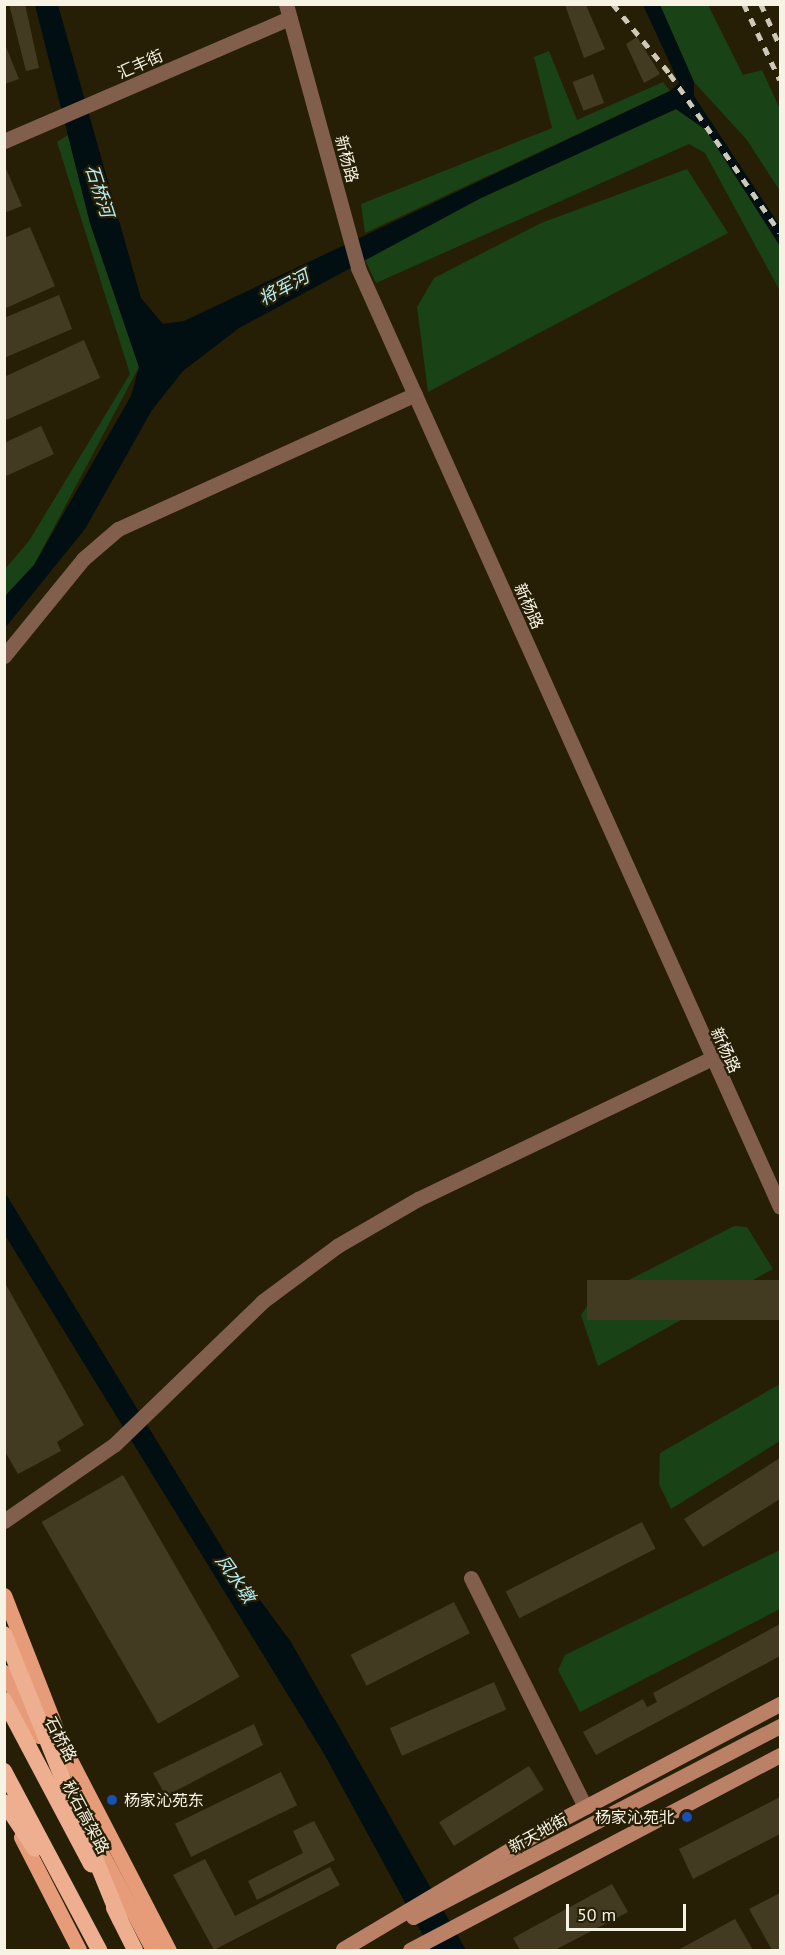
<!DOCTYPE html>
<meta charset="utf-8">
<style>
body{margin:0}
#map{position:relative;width:785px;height:1955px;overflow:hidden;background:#261f06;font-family:"PT Sans","Noto Sans SC",sans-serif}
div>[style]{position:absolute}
.green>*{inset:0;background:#194216}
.water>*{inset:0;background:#010f12}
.building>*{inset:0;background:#423b22;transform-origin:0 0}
.minor>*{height:15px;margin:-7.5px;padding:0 7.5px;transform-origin:7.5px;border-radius:7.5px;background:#825e4d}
.tertiary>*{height:15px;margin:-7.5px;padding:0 7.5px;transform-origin:7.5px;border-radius:7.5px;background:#825e4d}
.secondary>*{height:15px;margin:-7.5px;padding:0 7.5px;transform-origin:7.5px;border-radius:7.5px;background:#ba8166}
.primary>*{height:15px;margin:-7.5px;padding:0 7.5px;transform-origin:7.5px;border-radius:7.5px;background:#e69c79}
.trunk>*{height:16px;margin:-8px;padding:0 8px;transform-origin:8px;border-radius:8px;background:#eeae90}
.rail>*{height:4.5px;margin-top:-2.25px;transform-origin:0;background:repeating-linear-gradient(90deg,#cdc8b7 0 8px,transparent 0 16px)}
.trunk-bridge>*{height:16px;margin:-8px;padding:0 8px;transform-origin:8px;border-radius:8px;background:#eeae90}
.dots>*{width:16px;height:16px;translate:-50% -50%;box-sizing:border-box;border:3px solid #261f06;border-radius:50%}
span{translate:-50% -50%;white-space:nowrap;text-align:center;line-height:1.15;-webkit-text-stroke:4.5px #261f06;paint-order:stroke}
.street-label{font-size:16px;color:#f7f3e4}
.poi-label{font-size:16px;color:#f7f3e4}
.left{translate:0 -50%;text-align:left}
.right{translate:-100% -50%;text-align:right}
.water-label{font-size:18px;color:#b5eff9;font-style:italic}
.frame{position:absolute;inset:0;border:6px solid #f7f3e4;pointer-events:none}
.scale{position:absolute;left:566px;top:1904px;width:120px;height:27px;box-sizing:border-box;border:3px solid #f7f3e4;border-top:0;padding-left:8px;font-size:18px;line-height:21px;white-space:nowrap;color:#f7f3e4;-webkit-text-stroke:4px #261f06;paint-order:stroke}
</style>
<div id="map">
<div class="green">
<div style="clip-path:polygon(660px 5px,708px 5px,743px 75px,762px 70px,780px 109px,780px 191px,747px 140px,694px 82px)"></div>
<div style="clip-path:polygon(549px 51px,577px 120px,663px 82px,670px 91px,365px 233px,361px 204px,552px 128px,534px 57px)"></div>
<div style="clip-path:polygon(676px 109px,706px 130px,780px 246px,780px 291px,705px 153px,689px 144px,376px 283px,365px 260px,479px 199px)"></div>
<div style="clip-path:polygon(68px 135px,90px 223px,139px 367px,34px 565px,5px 597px,5px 569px,29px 541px,130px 374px,57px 142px)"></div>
<div style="clip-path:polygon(687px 169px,728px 233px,428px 392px,417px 307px,434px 278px,541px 223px)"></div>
<div style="clip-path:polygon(734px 1226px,747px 1227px,773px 1269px,598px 1366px,581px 1315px,592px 1299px)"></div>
<div style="clip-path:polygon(780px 1384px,780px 1441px,671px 1509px,659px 1484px,660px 1453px)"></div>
<div style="clip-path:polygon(780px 1550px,780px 1609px,580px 1712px,558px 1670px,565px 1655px)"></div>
</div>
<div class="water">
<div style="clip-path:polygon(35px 5px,58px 5px,141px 298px,163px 324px,184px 321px,670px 91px,679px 83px,643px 5px,660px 5px,694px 82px,694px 96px,780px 226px,780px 246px,706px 130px,676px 109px,479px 199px,239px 328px,183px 371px,152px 410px,85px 529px,5px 628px,5px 596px,34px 565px,131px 396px,139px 367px,90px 223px)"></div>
<div style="clip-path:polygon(4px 1191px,226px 1554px,291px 1642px,466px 1950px,431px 1950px,323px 1752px,5px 1235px)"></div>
</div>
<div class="building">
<div style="clip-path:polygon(9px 4px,25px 4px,39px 68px,26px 71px)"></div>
<div style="clip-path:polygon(565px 5px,586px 5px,605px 49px,584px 58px)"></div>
<div style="clip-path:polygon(637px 37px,660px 74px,644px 83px,626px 44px)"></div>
<div style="clip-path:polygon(4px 42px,19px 79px,4px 84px)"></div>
<div style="left:593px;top:74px;width:31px;height:22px;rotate:69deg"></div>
<div style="clip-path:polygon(4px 164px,22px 206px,4px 213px)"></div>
<div style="clip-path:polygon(30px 227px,55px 286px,4px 309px,4px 238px)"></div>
<div style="clip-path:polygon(59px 295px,72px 329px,4px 358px,4px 318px)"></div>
<div style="clip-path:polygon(84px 340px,100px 378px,4px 421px,4px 377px)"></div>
<div style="clip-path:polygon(41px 426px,54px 454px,4px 477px,4px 443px)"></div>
<div style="left:780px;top:1280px;width:40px;height:193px;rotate:90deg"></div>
<div style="clip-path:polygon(4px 1281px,84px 1425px,57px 1442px,61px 1451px,18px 1474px,4px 1450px)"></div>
<div style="clip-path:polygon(780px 1458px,780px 1499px,703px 1547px,684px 1519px)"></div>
<div style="left:123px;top:1475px;width:233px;height:94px;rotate:60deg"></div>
<div style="left:642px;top:1522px;width:30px;height:153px;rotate:63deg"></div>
<div style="left:454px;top:1602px;width:35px;height:116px;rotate:63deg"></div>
<div style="clip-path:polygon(780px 1624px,780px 1656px,596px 1755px,583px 1732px,643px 1699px,647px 1707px,657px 1702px,653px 1693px)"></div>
<div style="left:494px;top:1682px;width:30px;height:114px;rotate:66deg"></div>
<div style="clip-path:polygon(254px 1724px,263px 1745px,166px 1796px,153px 1773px)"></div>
<div style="left:529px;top:1766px;width:28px;height:106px;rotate:58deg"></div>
<div style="left:281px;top:1772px;width:37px;height:118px;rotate:64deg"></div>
<div style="clip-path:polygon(780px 1797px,780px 1834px,693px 1879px,679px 1849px)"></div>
<div style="clip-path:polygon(314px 1821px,335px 1860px,257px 1900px,248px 1881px,303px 1853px,293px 1831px)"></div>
<div style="clip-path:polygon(205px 1859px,235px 1916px,330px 1867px,340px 1885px,214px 1950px,173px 1875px)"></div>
<div style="clip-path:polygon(612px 1884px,628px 1912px,555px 1950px,520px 1950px,513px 1938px)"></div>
<div style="clip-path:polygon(780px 1893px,780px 1950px,772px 1950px,749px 1909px)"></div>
<div style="clip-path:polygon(735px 1919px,753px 1950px,678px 1950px)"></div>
</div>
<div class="minor">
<div style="left:286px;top:4px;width:274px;rotate:74.7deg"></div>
<div style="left:4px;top:141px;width:311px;rotate:-23.3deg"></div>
<div style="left:4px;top:656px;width:125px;rotate:-50.8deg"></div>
<div style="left:83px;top:559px;width:46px;rotate:-40.6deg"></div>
<div style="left:118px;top:529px;width:326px;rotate:-24.4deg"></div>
<div style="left:471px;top:1578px;width:256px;rotate:63.5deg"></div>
</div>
<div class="tertiary">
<div style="left:358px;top:268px;width:1029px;rotate:65.8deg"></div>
<div style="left:4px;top:1521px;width:135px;rotate:-34.7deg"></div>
<div style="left:115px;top:1444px;width:206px;rotate:-44deg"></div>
<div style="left:263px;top:1301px;width:92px;rotate:-36.6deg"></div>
<div style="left:337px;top:1246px;width:94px;rotate:-30.1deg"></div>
<div style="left:418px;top:1199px;width:324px;rotate:-25.6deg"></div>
</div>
<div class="secondary">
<div style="left:413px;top:1917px;width:414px;rotate:-27.5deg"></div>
<div style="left:343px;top:1949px;width:242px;rotate:-30.8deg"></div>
<div style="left:551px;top:1825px;width:259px;rotate:-27.9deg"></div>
<div style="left:410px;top:1950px;width:418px;rotate:-27.8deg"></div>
</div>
<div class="primary">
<div style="left:4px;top:1595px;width:160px;rotate:68.7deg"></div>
<div style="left:62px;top:1744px;width:232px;rotate:62.6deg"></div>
<div style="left:4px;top:1672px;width:73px;rotate:61.3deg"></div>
<div style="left:21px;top:1837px;width:127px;rotate:62.8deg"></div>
<div style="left:94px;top:1839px;width:126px;rotate:62deg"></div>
</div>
<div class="trunk">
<div style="left:4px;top:1700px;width:186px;rotate:62.1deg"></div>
<div style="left:4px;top:1771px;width:203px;rotate:62deg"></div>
<div style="left:4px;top:1802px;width:56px;rotate:56.6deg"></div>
<div style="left:114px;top:1908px;width:47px;rotate:63.4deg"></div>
</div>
<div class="rail">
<div style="left:613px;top:4px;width:90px;rotate:50.8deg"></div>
<div style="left:670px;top:74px;width:193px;rotate:55.2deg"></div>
<div style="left:744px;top:4px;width:84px;rotate:64.7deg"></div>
<div style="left:761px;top:4px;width:46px;rotate:65.7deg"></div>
</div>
<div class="trunk-bridge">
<div style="left:4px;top:1634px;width:309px;rotate:67.9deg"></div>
</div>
<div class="dots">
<div style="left:112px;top:1800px;background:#1a4fb4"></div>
<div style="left:687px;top:1817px;background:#1a4fb4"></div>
</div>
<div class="street-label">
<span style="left:140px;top:64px;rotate:-24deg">汇丰街</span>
<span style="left:347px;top:159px;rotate:75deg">新杨路</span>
<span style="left:529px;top:606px;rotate:66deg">新杨路</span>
<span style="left:726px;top:1050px;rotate:65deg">新杨路</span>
<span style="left:61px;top:1739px;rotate:62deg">石桥路</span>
<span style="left:86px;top:1817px;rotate:62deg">秋石高架路</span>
<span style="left:538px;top:1833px;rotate:-28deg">新天地街</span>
</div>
<div class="poi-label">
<span class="left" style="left:124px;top:1800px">杨家沁苑东</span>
<span class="right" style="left:675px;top:1817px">杨家沁苑北</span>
</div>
<div class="water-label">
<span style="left:99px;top:191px;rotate:72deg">石桥河</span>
<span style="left:284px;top:288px;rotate:-28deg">将军河</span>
<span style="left:235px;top:1579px;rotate:55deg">凤水墩</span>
</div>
<div class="frame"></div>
<div class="scale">50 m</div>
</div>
